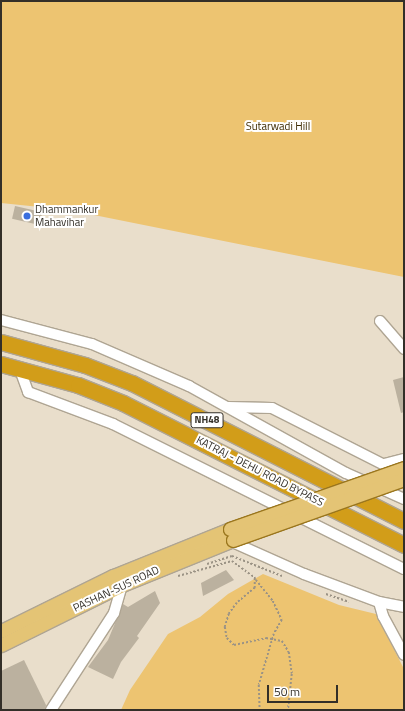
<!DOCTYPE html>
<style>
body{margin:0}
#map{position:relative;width:405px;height:711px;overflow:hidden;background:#e9decb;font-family:"Titillium Web",sans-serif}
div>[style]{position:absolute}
.green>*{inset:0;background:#edc471}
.building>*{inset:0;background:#bbb19f;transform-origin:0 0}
.path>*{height:1.5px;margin-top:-0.75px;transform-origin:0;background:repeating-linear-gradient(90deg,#9b9385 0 2px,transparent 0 4px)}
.roads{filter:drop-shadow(1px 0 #afa593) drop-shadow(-1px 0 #afa593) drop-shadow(0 1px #afa593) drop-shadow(0 -1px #afa593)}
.minor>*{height:10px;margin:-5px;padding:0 5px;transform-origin:5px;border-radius:5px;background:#fff}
.major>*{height:13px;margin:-6.5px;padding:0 6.5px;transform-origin:6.5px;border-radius:6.5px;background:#e4c475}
.highway>*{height:15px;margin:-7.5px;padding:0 7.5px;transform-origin:7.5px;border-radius:7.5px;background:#d29d19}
.bridges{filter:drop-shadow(1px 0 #9a761e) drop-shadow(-1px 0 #9a761e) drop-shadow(0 1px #9a761e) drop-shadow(0 -1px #9a761e)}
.major-bridge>*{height:13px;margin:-6.5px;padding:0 6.5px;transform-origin:6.5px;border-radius:6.5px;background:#e4c475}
.dots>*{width:11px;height:11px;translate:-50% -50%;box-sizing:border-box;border:2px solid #fff;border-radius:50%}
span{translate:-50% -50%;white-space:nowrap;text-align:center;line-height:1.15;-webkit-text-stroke:4px #fff;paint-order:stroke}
.shield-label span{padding:1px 3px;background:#fff;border:1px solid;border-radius:3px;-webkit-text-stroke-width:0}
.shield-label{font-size:10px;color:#332f28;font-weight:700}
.park-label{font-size:11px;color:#3c2900}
.poi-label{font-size:11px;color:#332f28}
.left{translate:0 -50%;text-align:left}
.street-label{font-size:11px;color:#332f28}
.frame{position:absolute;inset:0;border:2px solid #332f28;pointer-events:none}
.scale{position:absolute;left:267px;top:685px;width:71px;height:18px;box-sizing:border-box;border:2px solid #332f28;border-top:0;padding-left:5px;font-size:12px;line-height:14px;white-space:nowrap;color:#332f28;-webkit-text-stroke:3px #fff;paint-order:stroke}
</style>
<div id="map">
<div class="green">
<div style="clip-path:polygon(1px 1px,404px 1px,404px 277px,69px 210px,1px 203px)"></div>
<div style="clip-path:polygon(263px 574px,339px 605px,376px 614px,404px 669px,404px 710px,121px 710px,130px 690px,168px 634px,200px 617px,228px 594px)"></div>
</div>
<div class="building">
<div style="left:15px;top:206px;width:28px;height:13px;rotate:13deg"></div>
<div style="clip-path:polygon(404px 377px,404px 412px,401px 413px,393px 380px)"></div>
<div style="clip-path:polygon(226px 570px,234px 580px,203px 596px,201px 583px)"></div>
<div style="clip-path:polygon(155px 591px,160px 603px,137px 636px,139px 638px,121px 662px,113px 679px,88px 667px,108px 640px,123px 604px,128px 607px)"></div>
<div style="clip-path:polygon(24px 660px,46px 705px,45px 710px,1px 710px,1px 671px)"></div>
</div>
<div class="path">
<div style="left:207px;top:564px;width:26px;rotate:-18deg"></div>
<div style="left:232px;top:556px;width:54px;rotate:21.8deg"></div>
<div style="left:178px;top:576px;width:56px;rotate:-15.5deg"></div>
<div style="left:232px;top:561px;width:29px;rotate:36deg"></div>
<div style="left:255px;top:578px;width:10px;rotate:90deg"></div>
<div style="left:255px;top:588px;width:23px;rotate:140deg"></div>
<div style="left:237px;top:603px;width:14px;rotate:126deg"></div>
<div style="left:229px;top:614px;width:14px;rotate:107deg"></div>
<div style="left:225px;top:627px;width:11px;rotate:80deg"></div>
<div style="left:227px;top:638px;width:10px;rotate:45deg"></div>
<div style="left:234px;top:645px;width:33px;rotate:-12deg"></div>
<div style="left:266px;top:638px;width:16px;rotate:11deg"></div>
<div style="left:282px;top:641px;width:13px;rotate:58deg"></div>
<div style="left:289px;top:652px;width:22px;rotate:82deg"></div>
<div style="left:292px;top:674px;width:36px;rotate:96deg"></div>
<div style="left:256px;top:580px;width:27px;rotate:51deg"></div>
<div style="left:273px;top:601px;width:21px;rotate:65deg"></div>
<div style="left:282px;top:620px;width:16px;rotate:120deg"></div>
<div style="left:274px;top:634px;width:53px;rotate:106.4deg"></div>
<div style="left:259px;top:685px;width:25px;rotate:88deg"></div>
<div style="left:326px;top:594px;width:24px;rotate:19deg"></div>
</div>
<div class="roads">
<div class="minor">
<div style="left:1px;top:320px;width:94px;rotate:14.8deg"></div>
<div style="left:92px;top:344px;width:106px;rotate:23.4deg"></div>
<div style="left:189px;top:386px;width:179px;rotate:29deg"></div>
<div style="left:346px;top:473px;width:64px;rotate:24.1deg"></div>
<div style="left:380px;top:321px;width:37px;rotate:49deg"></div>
<div style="left:19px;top:367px;width:27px;rotate:70deg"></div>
<div style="left:28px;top:392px;width:91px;rotate:20.6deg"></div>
<div style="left:113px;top:424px;width:325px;rotate:26.5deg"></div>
<div style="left:228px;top:407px;width:44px;rotate:1.3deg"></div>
<div style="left:272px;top:408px;width:144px;rotate:26.9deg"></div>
<div style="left:384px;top:464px;width:21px;rotate:-14deg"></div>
<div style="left:230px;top:541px;width:81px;rotate:24deg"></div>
<div style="left:304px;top:574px;width:80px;rotate:20.5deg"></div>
<div style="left:379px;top:602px;width:25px;rotate:11deg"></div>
<div style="left:379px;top:602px;width:15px;rotate:74deg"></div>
<div style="left:383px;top:616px;width:44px;rotate:61.7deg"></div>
<div style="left:51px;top:710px;width:116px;rotate:-57deg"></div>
<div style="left:114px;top:613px;width:29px;rotate:-74deg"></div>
</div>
<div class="major">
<div style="left:1px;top:631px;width:125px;rotate:-26.2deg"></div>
<div style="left:113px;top:576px;width:126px;rotate:-21.9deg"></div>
<div style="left:1px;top:645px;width:135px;rotate:-26.4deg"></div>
<div style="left:122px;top:585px;width:120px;rotate:-22.1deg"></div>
</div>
<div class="highway">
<div style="left:1px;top:342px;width:87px;rotate:15.3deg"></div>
<div style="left:85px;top:365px;width:50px;rotate:21deg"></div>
<div style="left:132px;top:383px;width:305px;rotate:26.9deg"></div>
<div style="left:1px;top:364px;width:80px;rotate:15.3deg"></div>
<div style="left:78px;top:385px;width:48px;rotate:21.8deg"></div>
<div style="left:123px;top:403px;width:315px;rotate:26.8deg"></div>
</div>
</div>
<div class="bridges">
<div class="major-bridge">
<div style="left:230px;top:529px;width:184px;rotate:-19.3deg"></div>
<div style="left:233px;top:540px;width:182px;rotate:-19.6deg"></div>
</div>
</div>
<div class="dots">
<div style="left:27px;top:216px;background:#3a6ede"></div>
</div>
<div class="shield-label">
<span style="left:207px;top:420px">NH48</span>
</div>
<div class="park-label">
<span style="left:278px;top:126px">Sutarwadi Hill</span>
</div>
<div class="poi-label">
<span class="left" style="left:35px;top:216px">Dhammankur<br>Mahavihar</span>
</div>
<div class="street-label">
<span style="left:260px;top:471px;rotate:27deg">KATRAJ - DEHU ROAD BYPASS</span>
<span style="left:116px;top:589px;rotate:-25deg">PASHAN-SUS ROAD</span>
</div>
<div class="frame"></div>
<div class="scale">50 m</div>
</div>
